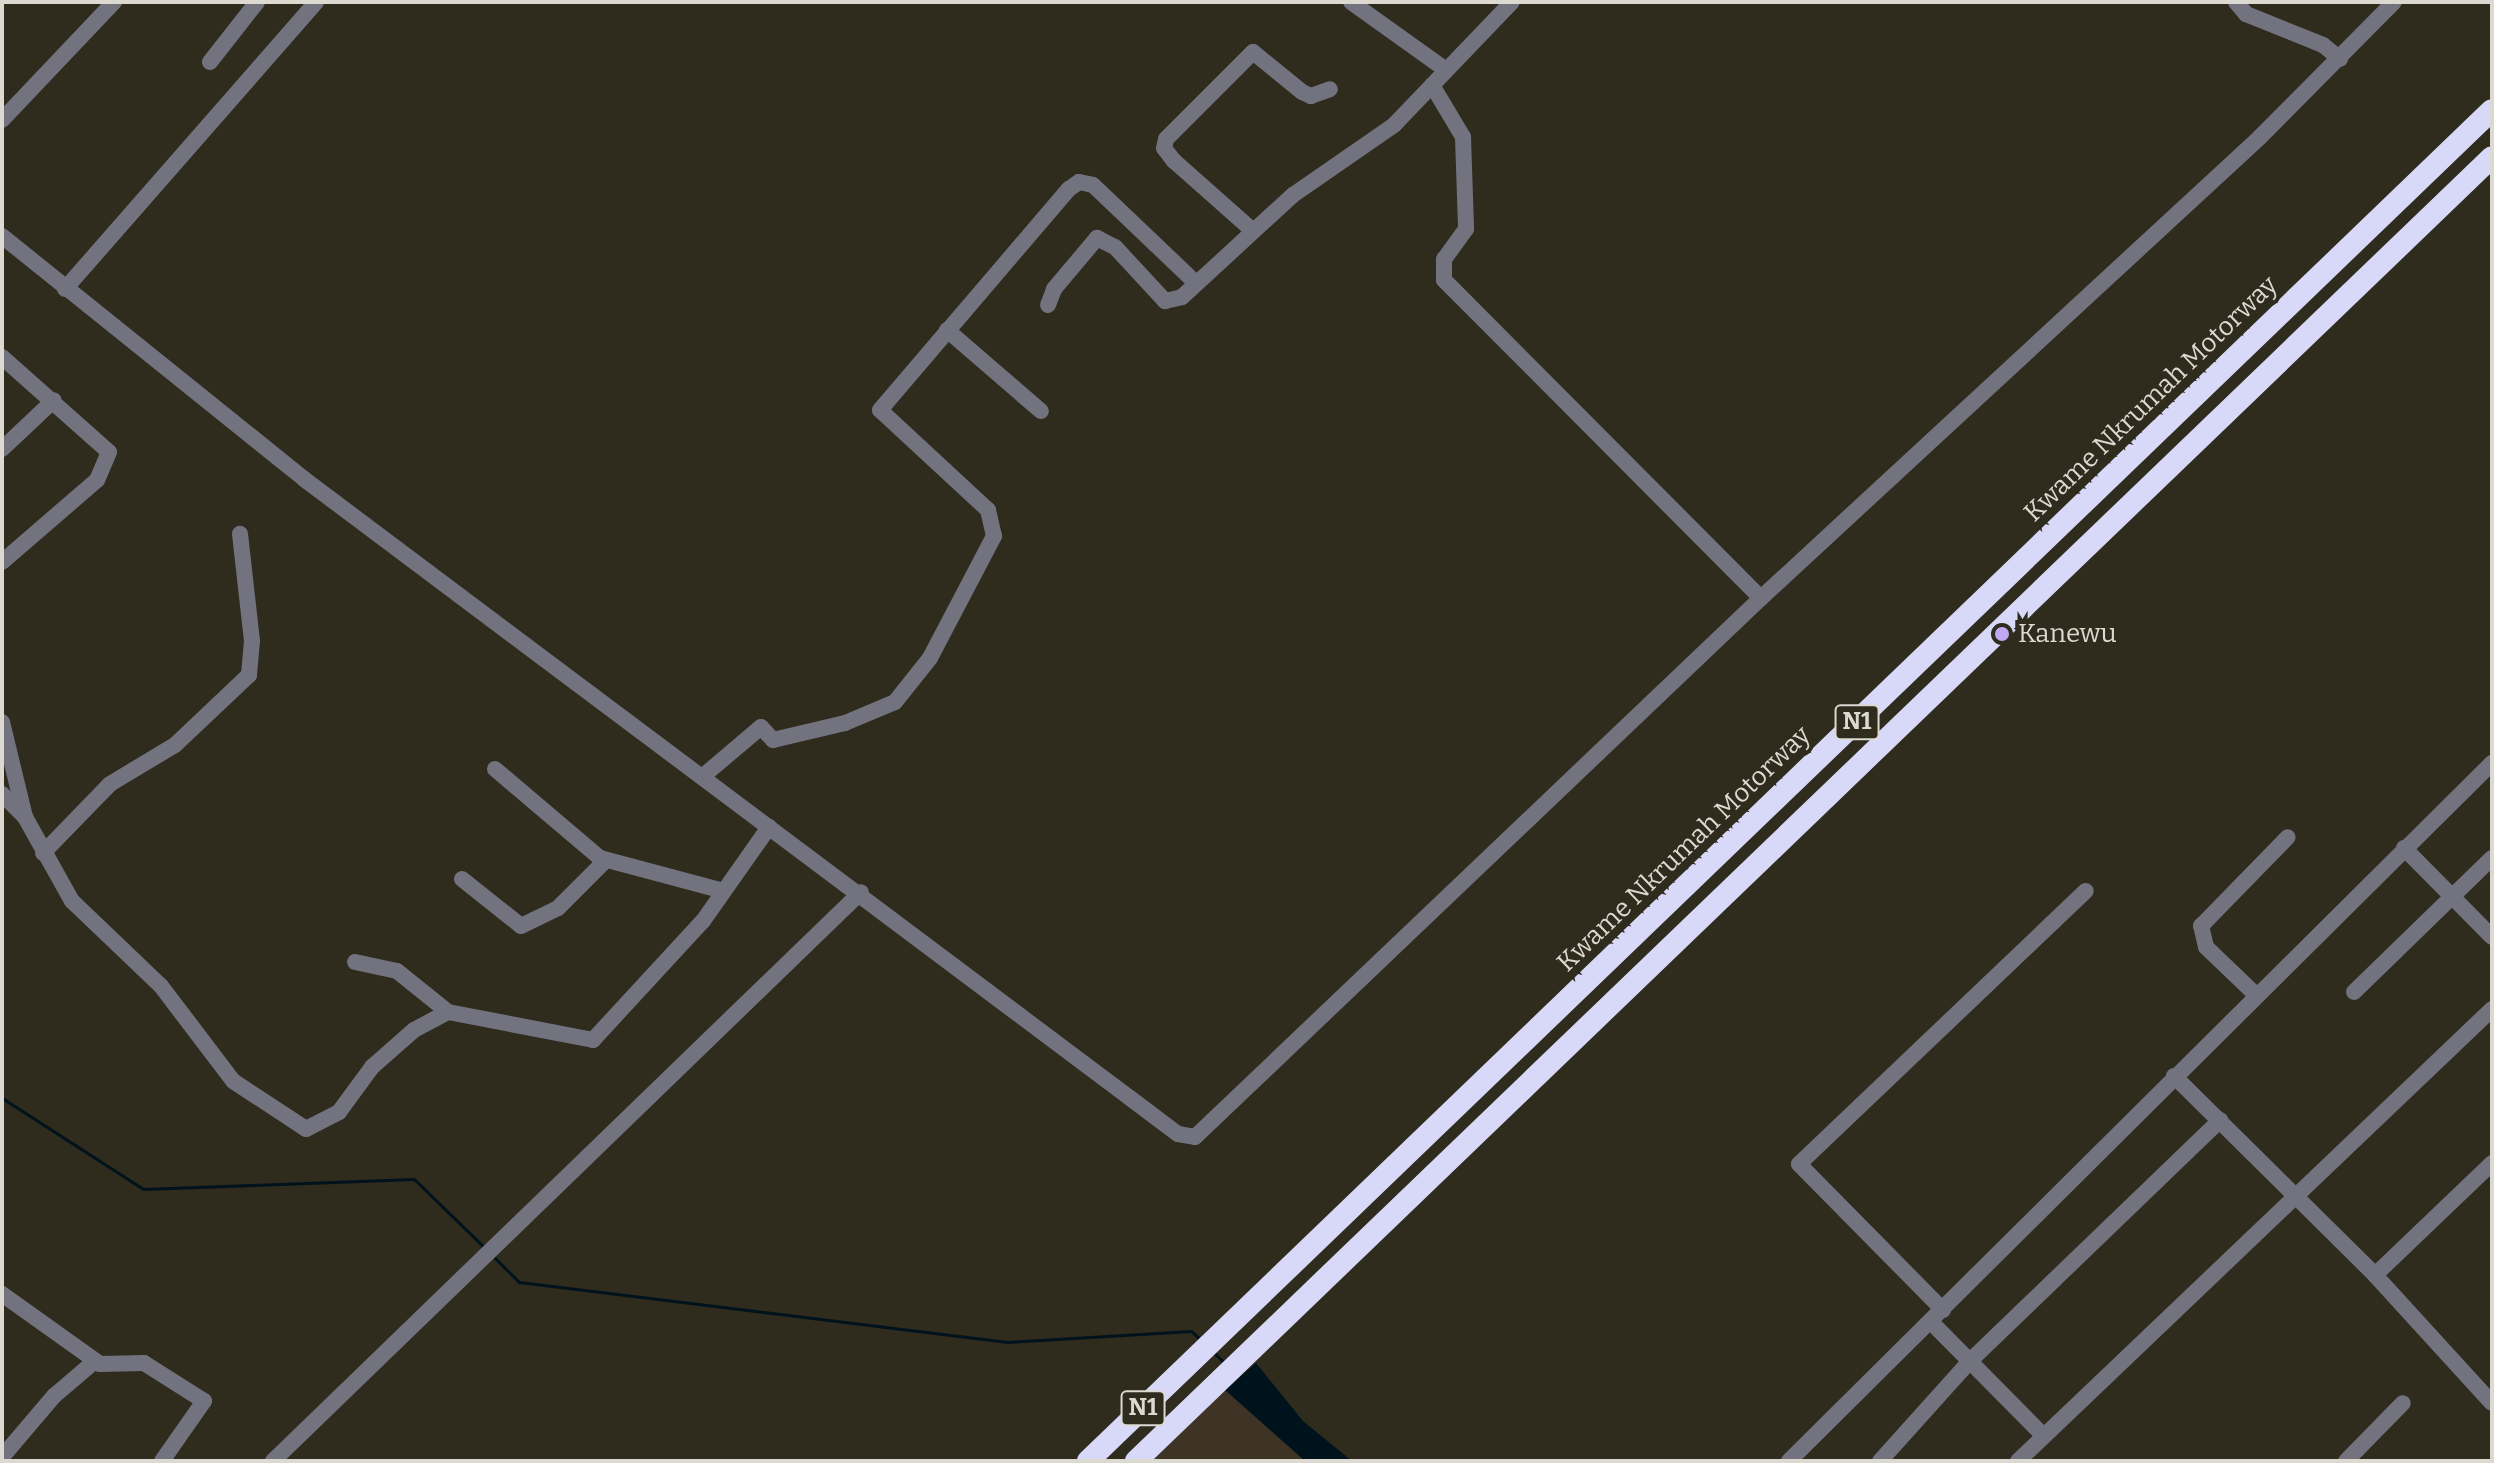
<!DOCTYPE html>
<style>
body{margin:0}
#map{position:relative;width:2494px;height:1463px;overflow:hidden;background:#2f2b1d;font-family:Bitter,serif}
div>[style]{position:absolute}
.commercial>*{inset:0;background:#3d3425}
.water>*{inset:0;background:#00131c}
.stream>*{height:3px;margin:-1.5px;padding:0 1.5px;transform-origin:1.5px;border-radius:1.5px;background:#00131c}
.minor>*{height:16px;margin:-8px;padding:0 8px;transform-origin:8px;border-radius:8px;background:#737380}
.highway>*{height:22px;margin:-11px;padding:0 11px;transform-origin:11px;border-radius:11px;background:#d8d9f9}
.dots>*{width:22px;height:22px;translate:-50% -50%;box-sizing:border-box;border:4px solid #2f2b1d;border-radius:50%}
span{translate:-50% -50%;white-space:nowrap;text-align:center;line-height:1.15;-webkit-text-stroke:8px #2f2b1d;paint-order:stroke}
.shield-label span{padding:2px 6px;background:#2f2b1d;border:2px solid;border-radius:6px;-webkit-text-stroke-width:0}
.shield-label{font-size:24px;color:#dcd9d1;font-weight:700}
.street-label{font-size:26px;color:#dcd9d1}
.poi-label{font-size:26px;color:#dcd9d1}
.left{translate:0 -50%;text-align:left}
.frame{position:absolute;inset:0;border:4px solid #dcd9d1;pointer-events:none}
</style>
<div id="map">
<div class="commercial">
<div style="clip-path:polygon(1225px 1390px,1259px 1414px,1305px 1461px,1152px 1461px)"></div>
</div>
<div class="water">
<div style="clip-path:polygon(1256px 1363px,1303px 1421px,1352px 1461px,1305px 1461px,1225px 1390px)"></div>
</div>
<div class="stream">
<div style="left:2px;top:1098px;width:168px;rotate:32.8deg"></div>
<div style="left:143px;top:1189px;width:271px;rotate:-2.1deg"></div>
<div style="left:414px;top:1179px;width:98px;rotate:44.2deg"></div>
<div style="left:492px;top:1255px;width:38px;rotate:45deg"></div>
<div style="left:519px;top:1282px;width:492px;rotate:7deg"></div>
<div style="left:1007px;top:1342px;width:184px;rotate:-3.4deg"></div>
<div style="left:1191px;top:1331px;width:15px;rotate:42deg"></div>
<div style="left:1213px;top:1352px;width:16px;rotate:43deg"></div>
</div>
<div class="minor">
<div style="left:1351px;top:2px;width:117px;rotate:35.6deg"></div>
<div style="left:2236px;top:2px;width:16px;rotate:50deg"></div>
<div style="left:2246px;top:14px;width:83px;rotate:21.9deg"></div>
<div style="left:2323px;top:45px;width:22px;rotate:39deg"></div>
<div style="left:210px;top:62px;width:76px;rotate:-51.9deg"></div>
<div style="left:1432px;top:85px;width:61px;rotate:59.2deg"></div>
<div style="left:1463px;top:137px;width:92px;rotate:88.1deg"></div>
<div style="left:1466px;top:229px;width:37px;rotate:126deg"></div>
<div style="left:1444px;top:259px;width:21px;rotate:90deg"></div>
<div style="left:1444px;top:280px;width:449px;rotate:45.1deg"></div>
<div style="left:2px;top:120px;width:163px;rotate:-46.5deg"></div>
<div style="left:1252px;top:230px;width:104px;rotate:-138.5deg"></div>
<div style="left:1174px;top:161px;width:16px;rotate:-128deg"></div>
<div style="left:1164px;top:148px;width:9px;rotate:-77deg"></div>
<div style="left:1166px;top:139px;width:123px;rotate:-45deg"></div>
<div style="left:1253px;top:52px;width:63px;rotate:39.2deg"></div>
<div style="left:1302px;top:92px;width:10px;rotate:24deg"></div>
<div style="left:1311px;top:96px;width:20px;rotate:-20deg"></div>
<div style="left:2px;top:236px;width:388px;rotate:38.8deg"></div>
<div style="left:304px;top:479px;width:1032px;rotate:36.85deg"></div>
<div style="left:1130px;top:1098px;width:60px;rotate:36.9deg"></div>
<div style="left:1178px;top:1134px;width:17px;rotate:10deg"></div>
<div style="left:1195px;top:1137px;width:782px;rotate:-43.6deg"></div>
<div style="left:1761px;top:598px;width:679px;rotate:-42.73deg"></div>
<div style="left:2260px;top:137px;width:190px;rotate:-45.2deg"></div>
<div style="left:65px;top:289px;width:381px;rotate:-48.8deg"></div>
<div style="left:1048px;top:305px;width:17px;rotate:-69deg"></div>
<div style="left:1054px;top:289px;width:67px;rotate:-49.9deg"></div>
<div style="left:1097px;top:238px;width:20px;rotate:27deg"></div>
<div style="left:1115px;top:247px;width:74px;rotate:47.2deg"></div>
<div style="left:1165px;top:301px;width:17px;rotate:-13deg"></div>
<div style="left:1182px;top:297px;width:151px;rotate:-42.6deg"></div>
<div style="left:1293px;top:195px;width:123px;rotate:-34.7deg"></div>
<div style="left:1394px;top:125px;width:170px;rotate:-46.2deg"></div>
<div style="left:947px;top:330px;width:124px;rotate:40.8deg"></div>
<div style="left:2px;top:357px;width:143px;rotate:41.6deg"></div>
<div style="left:109px;top:452px;width:30px;rotate:113deg"></div>
<div style="left:97px;top:480px;width:125px;rotate:139.2deg"></div>
<div style="left:2px;top:449px;width:71px;rotate:-43.3deg"></div>
<div style="left:2px;top:722px;width:98px;rotate:76.4deg"></div>
<div style="left:495px;top:769px;width:138px;rotate:40.3deg"></div>
<div style="left:600px;top:858px;width:128px;rotate:14.9deg"></div>
<div style="left:702px;top:777px;width:77px;rotate:-40.3deg"></div>
<div style="left:761px;top:727px;width:18px;rotate:47deg"></div>
<div style="left:773px;top:740px;width:74px;rotate:-13.3deg"></div>
<div style="left:845px;top:723px;width:54px;rotate:-22.8deg"></div>
<div style="left:895px;top:702px;width:56px;rotate:-51.5deg"></div>
<div style="left:930px;top:658px;width:138px;rotate:-62.3deg"></div>
<div style="left:994px;top:536px;width:27px;rotate:-103deg"></div>
<div style="left:988px;top:510px;width:147px;rotate:-137.2deg"></div>
<div style="left:880px;top:410px;width:291px;rotate:-49.5deg"></div>
<div style="left:1069px;top:189px;width:12px;rotate:-35deg"></div>
<div style="left:1079px;top:182px;width:14px;rotate:12deg"></div>
<div style="left:1093px;top:185px;width:142px;rotate:43.6deg"></div>
<div style="left:2px;top:794px;width:33px;rotate:45deg"></div>
<div style="left:25px;top:817px;width:96px;rotate:60.8deg"></div>
<div style="left:72px;top:901px;width:123px;rotate:43.7deg"></div>
<div style="left:161px;top:986px;width:119px;rotate:52.8deg"></div>
<div style="left:233px;top:1081px;width:87px;rotate:33.3deg"></div>
<div style="left:306px;top:1129px;width:37px;rotate:-27deg"></div>
<div style="left:339px;top:1112px;width:56px;rotate:-53.7deg"></div>
<div style="left:372px;top:1067px;width:56px;rotate:-41.4deg"></div>
<div style="left:414px;top:1030px;width:38px;rotate:-28deg"></div>
<div style="left:448px;top:1012px;width:148px;rotate:10.9deg"></div>
<div style="left:593px;top:1040px;width:162px;rotate:-47.3deg"></div>
<div style="left:703px;top:921px;width:115px;rotate:-54.9deg"></div>
<div style="left:2404px;top:848px;width:125px;rotate:45.3deg"></div>
<div style="left:43px;top:853px;width:96px;rotate:-45.8deg"></div>
<div style="left:110px;top:784px;width:76px;rotate:-31deg"></div>
<div style="left:175px;top:745px;width:102px;rotate:-43.4deg"></div>
<div style="left:249px;top:675px;width:34px;rotate:-85deg"></div>
<div style="left:252px;top:641px;width:108px;rotate:-96.4deg"></div>
<div style="left:462px;top:879px;width:75px;rotate:38.5deg"></div>
<div style="left:521px;top:926px;width:41px;rotate:-25.9deg"></div>
<div style="left:558px;top:908px;width:68px;rotate:-45deg"></div>
<div style="left:355px;top:962px;width:43px;rotate:12.1deg"></div>
<div style="left:397px;top:971px;width:65px;rotate:38.8deg"></div>
<div style="left:2354px;top:992px;width:192px;rotate:-44.2deg"></div>
<div style="left:2255px;top:994px;width:68px;rotate:-136.2deg"></div>
<div style="left:2206px;top:947px;width:22px;rotate:-103deg"></div>
<div style="left:2201px;top:926px;width:124px;rotate:-45.7deg"></div>
<div style="left:2174px;top:1076px;width:283px;rotate:44.7deg"></div>
<div style="left:2375px;top:1275px;width:173px;rotate:47.6deg"></div>
<div style="left:2375px;top:1275px;width:162px;rotate:-43.7deg"></div>
<div style="left:2px;top:1294px;width:120px;rotate:35.5deg"></div>
<div style="left:100px;top:1364px;width:44px;rotate:-1.3deg"></div>
<div style="left:144px;top:1363px;width:71px;rotate:32.3deg"></div>
<div style="left:204px;top:1401px;width:73px;rotate:125deg"></div>
<div style="left:1943px;top:1310px;width:205px;rotate:-134.6deg"></div>
<div style="left:1799px;top:1164px;width:396px;rotate:-43.6deg"></div>
<div style="left:1931px;top:1322px;width:159px;rotate:45.3deg"></div>
<div style="left:2px;top:1457px;width:80px;rotate:-49.6deg"></div>
<div style="left:54px;top:1396px;width:54px;rotate:-40.5deg"></div>
<div style="left:273px;top:1461px;width:818px;rotate:-44.06deg"></div>
<div style="left:1789px;top:1461px;width:991px;rotate:-44.8deg"></div>
<div style="left:1880px;top:1461px;width:136px;rotate:-48deg"></div>
<div style="left:1971px;top:1360px;width:346px;rotate:-43.9deg"></div>
<div style="left:2018px;top:1461px;width:655px;rotate:-43.64deg"></div>
<div style="left:2346px;top:1461px;width:81px;rotate:-45.5deg"></div>
</div>
<div class="highway">
<div style="left:1088px;top:1461px;width:1948px;rotate:-43.9deg"></div>
<div style="left:1136px;top:1461px;width:1881px;rotate:-43.88deg"></div>
</div>
<div class="dots">
<div style="left:2002px;top:634px;background:#c1a8f3"></div>
</div>
<div class="shield-label">
<span style="left:1857px;top:722px">N1</span>
<span style="left:1143px;top:1408px">N1</span>
</div>
<div class="street-label">
<span style="left:2151px;top:399px;rotate:-44deg">Kwame Nkrumah Motorway</span>
<span style="left:1684px;top:849px;rotate:-44deg">Kwame Nkrumah Motorway</span>
</div>
<div class="poi-label">
<span class="left" style="left:2018px;top:634px">Kanewu</span>
</div>
<div class="frame"></div>
</div>
